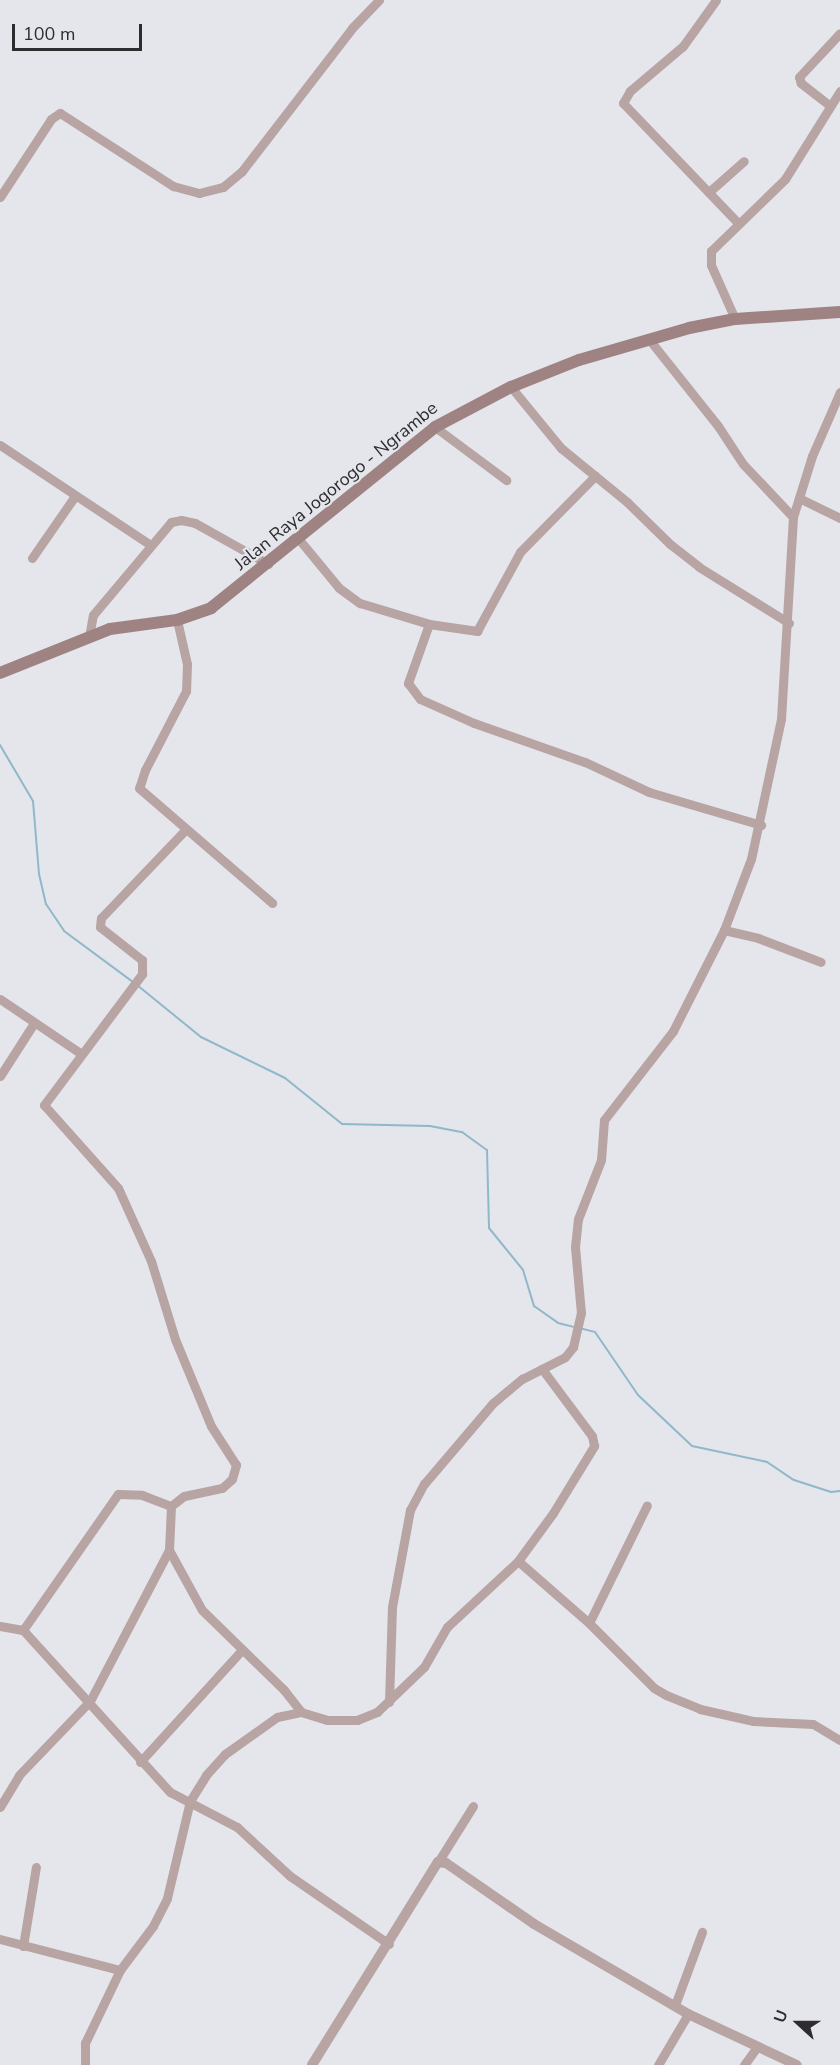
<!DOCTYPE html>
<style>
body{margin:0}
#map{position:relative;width:840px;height:2065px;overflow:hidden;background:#e5e5ec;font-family:"Nunito Sans",sans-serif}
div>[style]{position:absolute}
.stream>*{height:2px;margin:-1px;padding:0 1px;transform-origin:1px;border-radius:1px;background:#8fb8c9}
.minor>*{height:9px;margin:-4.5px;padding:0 4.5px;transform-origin:4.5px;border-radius:4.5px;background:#b7a4a3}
.tertiary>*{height:10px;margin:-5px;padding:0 5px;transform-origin:5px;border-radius:5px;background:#b7a4a3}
.secondary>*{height:12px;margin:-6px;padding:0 6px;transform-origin:6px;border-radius:6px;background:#9f8382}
span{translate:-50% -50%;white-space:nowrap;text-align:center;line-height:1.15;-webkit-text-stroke:4.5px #e5e5ec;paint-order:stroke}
.street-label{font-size:18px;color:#2d2d30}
.north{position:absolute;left:768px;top:1993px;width:60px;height:60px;-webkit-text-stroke:4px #e5e5ec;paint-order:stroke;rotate:291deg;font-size:16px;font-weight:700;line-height:24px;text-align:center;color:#2d2d30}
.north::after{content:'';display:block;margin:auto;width:21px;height:27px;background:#2d2d30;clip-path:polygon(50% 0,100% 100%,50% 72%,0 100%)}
.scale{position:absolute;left:12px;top:24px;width:130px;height:27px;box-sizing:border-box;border:3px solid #2d2d30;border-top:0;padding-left:8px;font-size:18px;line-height:21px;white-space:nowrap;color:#2d2d30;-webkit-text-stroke:4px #e5e5ec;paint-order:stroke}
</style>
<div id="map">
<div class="stream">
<div style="left:0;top:745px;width:65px;rotate:59.5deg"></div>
<div style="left:33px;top:801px;width:73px;rotate:85.3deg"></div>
<div style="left:39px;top:874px;width:31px;rotate:77deg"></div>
<div style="left:46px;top:904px;width:32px;rotate:56deg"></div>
<div style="left:64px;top:931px;width:86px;rotate:36.5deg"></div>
<div style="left:137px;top:985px;width:82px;rotate:39.1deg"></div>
<div style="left:201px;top:1037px;width:93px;rotate:26deg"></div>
<div style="left:285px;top:1078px;width:73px;rotate:38.9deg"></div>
<div style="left:342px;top:1124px;width:88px;rotate:1.3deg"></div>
<div style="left:430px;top:1126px;width:33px;rotate:11deg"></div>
<div style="left:462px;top:1132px;width:31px;rotate:36deg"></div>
<div style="left:487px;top:1150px;width:78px;rotate:88.5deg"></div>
<div style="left:489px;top:1228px;width:54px;rotate:51deg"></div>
<div style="left:523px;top:1270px;width:38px;rotate:73deg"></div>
<div style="left:534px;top:1306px;width:29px;rotate:35deg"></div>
<div style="left:558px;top:1323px;width:16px;rotate:14deg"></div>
<div style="left:579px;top:1328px;width:16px;rotate:14deg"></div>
<div style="left:595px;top:1332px;width:76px;rotate:55.7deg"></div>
<div style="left:638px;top:1395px;width:74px;rotate:43.4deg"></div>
<div style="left:692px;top:1446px;width:77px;rotate:12deg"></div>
<div style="left:767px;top:1462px;width:32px;rotate:34deg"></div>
<div style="left:794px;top:1480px;width:39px;rotate:18deg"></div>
<div style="left:831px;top:1492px;width:9px;rotate:-6deg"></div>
</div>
<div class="minor">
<div style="left:716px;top:0;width:57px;rotate:125.7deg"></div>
<div style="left:683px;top:46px;width:70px;rotate:139.7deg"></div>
<div style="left:630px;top:91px;width:14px;rotate:120deg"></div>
<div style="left:623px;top:103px;width:166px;rotate:46.2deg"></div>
<div style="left:829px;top:105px;width:36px;rotate:-142deg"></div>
<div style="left:801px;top:83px;width:6px;rotate:-108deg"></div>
<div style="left:799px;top:77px;width:60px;rotate:-47deg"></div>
<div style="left:710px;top:191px;width:45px;rotate:-41.4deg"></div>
<div style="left:0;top:197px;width:93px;rotate:-56.8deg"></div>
<div style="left:51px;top:119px;width:11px;rotate:-34deg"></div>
<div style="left:60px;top:113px;width:135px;rotate:32.9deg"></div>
<div style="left:173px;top:186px;width:27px;rotate:15deg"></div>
<div style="left:199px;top:193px;width:25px;rotate:-14deg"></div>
<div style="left:223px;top:187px;width:25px;rotate:-40deg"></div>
<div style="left:242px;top:171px;width:180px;rotate:-52.4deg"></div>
<div style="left:352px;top:28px;width:39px;rotate:-46deg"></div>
<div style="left:735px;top:319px;width:59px;rotate:-114deg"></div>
<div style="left:711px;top:265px;width:14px;rotate:-90deg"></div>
<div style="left:711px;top:251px;width:103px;rotate:-44.2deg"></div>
<div style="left:785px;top:179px;width:104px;rotate:-58deg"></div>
<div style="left:648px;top:338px;width:112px;rotate:51.5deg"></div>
<div style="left:718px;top:426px;width:45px;rotate:56.7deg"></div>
<div style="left:743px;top:464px;width:73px;rotate:46.7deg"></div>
<div style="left:511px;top:387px;width:79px;rotate:50.7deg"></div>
<div style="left:561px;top:448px;width:85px;rotate:39.3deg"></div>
<div style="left:627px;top:502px;width:60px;rotate:44.3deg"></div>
<div style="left:670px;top:544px;width:37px;rotate:38deg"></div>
<div style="left:699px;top:567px;width:106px;rotate:31.9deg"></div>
<div style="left:435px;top:427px;width:89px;rotate:36.7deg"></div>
<div style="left:0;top:445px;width:179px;rotate:33.6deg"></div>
<div style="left:799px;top:498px;width:46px;rotate:26deg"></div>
<div style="left:297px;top:537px;width:66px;rotate:50.5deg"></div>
<div style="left:339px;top:588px;width:26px;rotate:36deg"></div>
<div style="left:360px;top:603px;width:72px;rotate:16.9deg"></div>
<div style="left:429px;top:624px;width:49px;rotate:8.3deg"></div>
<div style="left:477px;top:631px;width:90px;rotate:-61.4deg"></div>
<div style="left:520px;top:552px;width:107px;rotate:-45.4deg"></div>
<div style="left:32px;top:558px;width:75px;rotate:-55.3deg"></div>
<div style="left:177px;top:620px;width:45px;rotate:77.2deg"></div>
<div style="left:187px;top:664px;width:27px;rotate:92deg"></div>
<div style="left:186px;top:691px;width:89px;rotate:117.4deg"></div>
<div style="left:145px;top:770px;width:19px;rotate:108deg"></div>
<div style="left:139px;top:788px;width:176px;rotate:40.8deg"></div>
<div style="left:429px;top:624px;width:63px;rotate:109.6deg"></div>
<div style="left:408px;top:683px;width:20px;rotate:53deg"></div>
<div style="left:420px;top:699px;width:59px;rotate:24deg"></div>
<div style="left:474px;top:723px;width:118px;rotate:19.4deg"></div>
<div style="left:585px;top:762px;width:71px;rotate:25.1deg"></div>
<div style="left:649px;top:792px;width:117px;rotate:16.4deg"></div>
<div style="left:89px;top:637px;width:22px;rotate:-80deg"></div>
<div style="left:93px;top:615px;width:121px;rotate:-50deg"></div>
<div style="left:171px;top:522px;width:10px;rotate:-11deg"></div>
<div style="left:181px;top:520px;width:14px;rotate:12deg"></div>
<div style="left:195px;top:523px;width:84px;rotate:29.3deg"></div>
<div style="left:724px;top:930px;width:35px;rotate:13deg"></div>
<div style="left:758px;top:938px;width:67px;rotate:20.9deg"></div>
<div style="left:0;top:999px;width:97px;rotate:34deg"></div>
<div style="left:0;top:1076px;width:63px;rotate:-57.3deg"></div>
<div style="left:169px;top:1550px;width:68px;rotate:61.2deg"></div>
<div style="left:202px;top:1610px;width:115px;rotate:44.3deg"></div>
<div style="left:284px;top:1690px;width:28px;rotate:52deg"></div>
<div style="left:518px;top:1561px;width:94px;rotate:41.1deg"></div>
<div style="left:589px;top:1623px;width:92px;rotate:45deg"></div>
<div style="left:654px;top:1688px;width:14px;rotate:30deg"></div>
<div style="left:666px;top:1695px;width:37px;rotate:22deg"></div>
<div style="left:700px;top:1709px;width:54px;rotate:12.8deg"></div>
<div style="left:753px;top:1721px;width:60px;rotate:2.9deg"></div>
<div style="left:813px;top:1724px;width:31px;rotate:31deg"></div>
<div style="left:589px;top:1623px;width:131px;rotate:-63.8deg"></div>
<div style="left:0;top:1626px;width:23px;rotate:10deg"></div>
<div style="left:23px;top:1630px;width:219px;rotate:47.8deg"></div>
<div style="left:170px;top:1792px;width:76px;rotate:27.6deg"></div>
<div style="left:237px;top:1827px;width:72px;rotate:42.8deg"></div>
<div style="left:290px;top:1876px;width:120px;rotate:34.5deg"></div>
<div style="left:23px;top:1630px;width:166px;rotate:-55.1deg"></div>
<div style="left:118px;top:1494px;width:24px;rotate:2deg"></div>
<div style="left:142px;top:1495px;width:31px;rotate:21deg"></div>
<div style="left:389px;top:1702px;width:95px;rotate:-88.2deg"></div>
<div style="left:392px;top:1607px;width:99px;rotate:-79.5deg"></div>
<div style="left:410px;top:1510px;width:30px;rotate:-62deg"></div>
<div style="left:424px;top:1484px;width:106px;rotate:-49.6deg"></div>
<div style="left:493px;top:1403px;width:38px;rotate:-40deg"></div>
<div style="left:522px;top:1379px;width:48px;rotate:-27.1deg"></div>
<div style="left:565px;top:1357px;width:13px;rotate:-51deg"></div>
<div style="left:573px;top:1347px;width:35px;rotate:-77deg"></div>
<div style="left:581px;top:1313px;width:66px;rotate:-95.2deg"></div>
<div style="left:575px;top:1247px;width:28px;rotate:-84deg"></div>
<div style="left:578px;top:1219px;width:63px;rotate:-68.7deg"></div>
<div style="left:601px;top:1160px;width:40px;rotate:-85.7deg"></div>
<div style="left:604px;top:1120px;width:113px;rotate:-52.2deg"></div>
<div style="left:673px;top:1031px;width:113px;rotate:-63.2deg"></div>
<div style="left:724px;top:930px;width:76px;rotate:-69.2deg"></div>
<div style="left:751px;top:859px;width:143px;rotate:-77.9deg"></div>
<div style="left:781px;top:719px;width:202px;rotate:-86.6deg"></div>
<div style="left:793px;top:517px;width:64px;rotate:-72.7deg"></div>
<div style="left:812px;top:456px;width:70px;rotate:-66.4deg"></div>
<div style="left:140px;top:1762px;width:151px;rotate:-47.7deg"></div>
<div style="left:0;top:1807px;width:37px;rotate:-59deg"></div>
<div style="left:19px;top:1775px;width:103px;rotate:-46.2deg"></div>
<div style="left:90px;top:1701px;width:170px;rotate:-62.4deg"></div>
<div style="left:169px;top:1550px;width:44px;rotate:-87.4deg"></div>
<div style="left:171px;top:1506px;width:16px;rotate:-38deg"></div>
<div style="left:184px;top:1496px;width:39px;rotate:-12deg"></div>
<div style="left:222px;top:1488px;width:13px;rotate:-42deg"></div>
<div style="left:232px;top:1479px;width:15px;rotate:-74deg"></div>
<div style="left:236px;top:1465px;width:46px;rotate:-122.7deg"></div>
<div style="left:211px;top:1426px;width:94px;rotate:-112.5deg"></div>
<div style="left:175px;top:1339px;width:82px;rotate:-107.1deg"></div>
<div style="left:151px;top:1261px;width:80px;rotate:-114.3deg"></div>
<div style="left:118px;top:1188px;width:111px;rotate:-131.7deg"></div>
<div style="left:44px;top:1105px;width:164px;rotate:-53.2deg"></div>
<div style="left:142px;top:974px;width:14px;rotate:-90deg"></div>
<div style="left:142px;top:960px;width:53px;rotate:-141.8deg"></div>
<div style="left:100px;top:927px;width:9px;rotate:-84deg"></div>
<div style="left:101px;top:918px;width:123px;rotate:-46.3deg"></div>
<div style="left:438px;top:1862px;width:66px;rotate:-58deg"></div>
<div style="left:0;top:1939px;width:124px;rotate:14.5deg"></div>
<div style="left:23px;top:1946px;width:80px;rotate:-80.7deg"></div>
<div style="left:675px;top:2005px;width:78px;rotate:-69.7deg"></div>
<div style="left:85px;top:2065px;width:22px;rotate:-90deg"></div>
<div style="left:85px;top:2043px;width:81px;rotate:-64.4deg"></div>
<div style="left:120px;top:1970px;width:55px;rotate:-53.1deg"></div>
<div style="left:153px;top:1926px;width:31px;rotate:-63deg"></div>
<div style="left:167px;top:1898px;width:100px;rotate:-76.7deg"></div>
<div style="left:190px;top:1801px;width:31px;rotate:-58deg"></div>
<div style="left:206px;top:1775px;width:28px;rotate:-48deg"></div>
<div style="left:225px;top:1754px;width:64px;rotate:-35.4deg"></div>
<div style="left:277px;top:1717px;width:25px;rotate:-12deg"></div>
<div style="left:301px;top:1712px;width:27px;rotate:17deg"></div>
<div style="left:327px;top:1720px;width:30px"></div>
<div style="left:357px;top:1720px;width:22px;rotate:-22deg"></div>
<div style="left:377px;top:1712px;width:65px;rotate:-43.8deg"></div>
<div style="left:424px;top:1667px;width:46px;rotate:-60.1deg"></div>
<div style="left:447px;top:1627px;width:97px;rotate:-42.9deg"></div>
<div style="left:518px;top:1561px;width:59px;rotate:-53.9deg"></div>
<div style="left:553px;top:1513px;width:79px;rotate:-58.5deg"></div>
<div style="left:594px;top:1446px;width:10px;rotate:-101deg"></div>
<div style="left:592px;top:1436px;width:84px;rotate:-126.7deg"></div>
<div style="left:658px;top:2065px;width:59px;rotate:-59.5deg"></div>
<div style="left:744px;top:2065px;width:22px;rotate:-54deg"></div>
</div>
<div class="tertiary">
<div style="left:312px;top:2065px;width:239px;rotate:-58.2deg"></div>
<div style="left:438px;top:1862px;width:8px;rotate:7deg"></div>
<div style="left:446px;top:1863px;width:107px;rotate:34.7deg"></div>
<div style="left:534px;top:1924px;width:178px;rotate:30.3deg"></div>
<div style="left:688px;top:2014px;width:120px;rotate:25.1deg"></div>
</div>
<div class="secondary">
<div style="left:0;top:673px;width:118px;rotate:-21.8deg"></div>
<div style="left:110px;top:629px;width:68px;rotate:-7.7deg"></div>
<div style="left:177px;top:620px;width:36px;rotate:-19deg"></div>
<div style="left:211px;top:608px;width:288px;rotate:-38.9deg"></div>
<div style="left:435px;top:427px;width:86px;rotate:-27.8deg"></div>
<div style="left:511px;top:387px;width:73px;rotate:-21.7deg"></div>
<div style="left:579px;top:360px;width:115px;rotate:-16.2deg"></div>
<div style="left:689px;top:328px;width:47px;rotate:-11.1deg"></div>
<div style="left:735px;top:319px;width:105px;rotate:-3.8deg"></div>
</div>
<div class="street-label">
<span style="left:336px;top:486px;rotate:-39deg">Jalan Raya Jogorogo - Ngrambe</span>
</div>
<div class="north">U</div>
<div class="scale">100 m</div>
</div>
